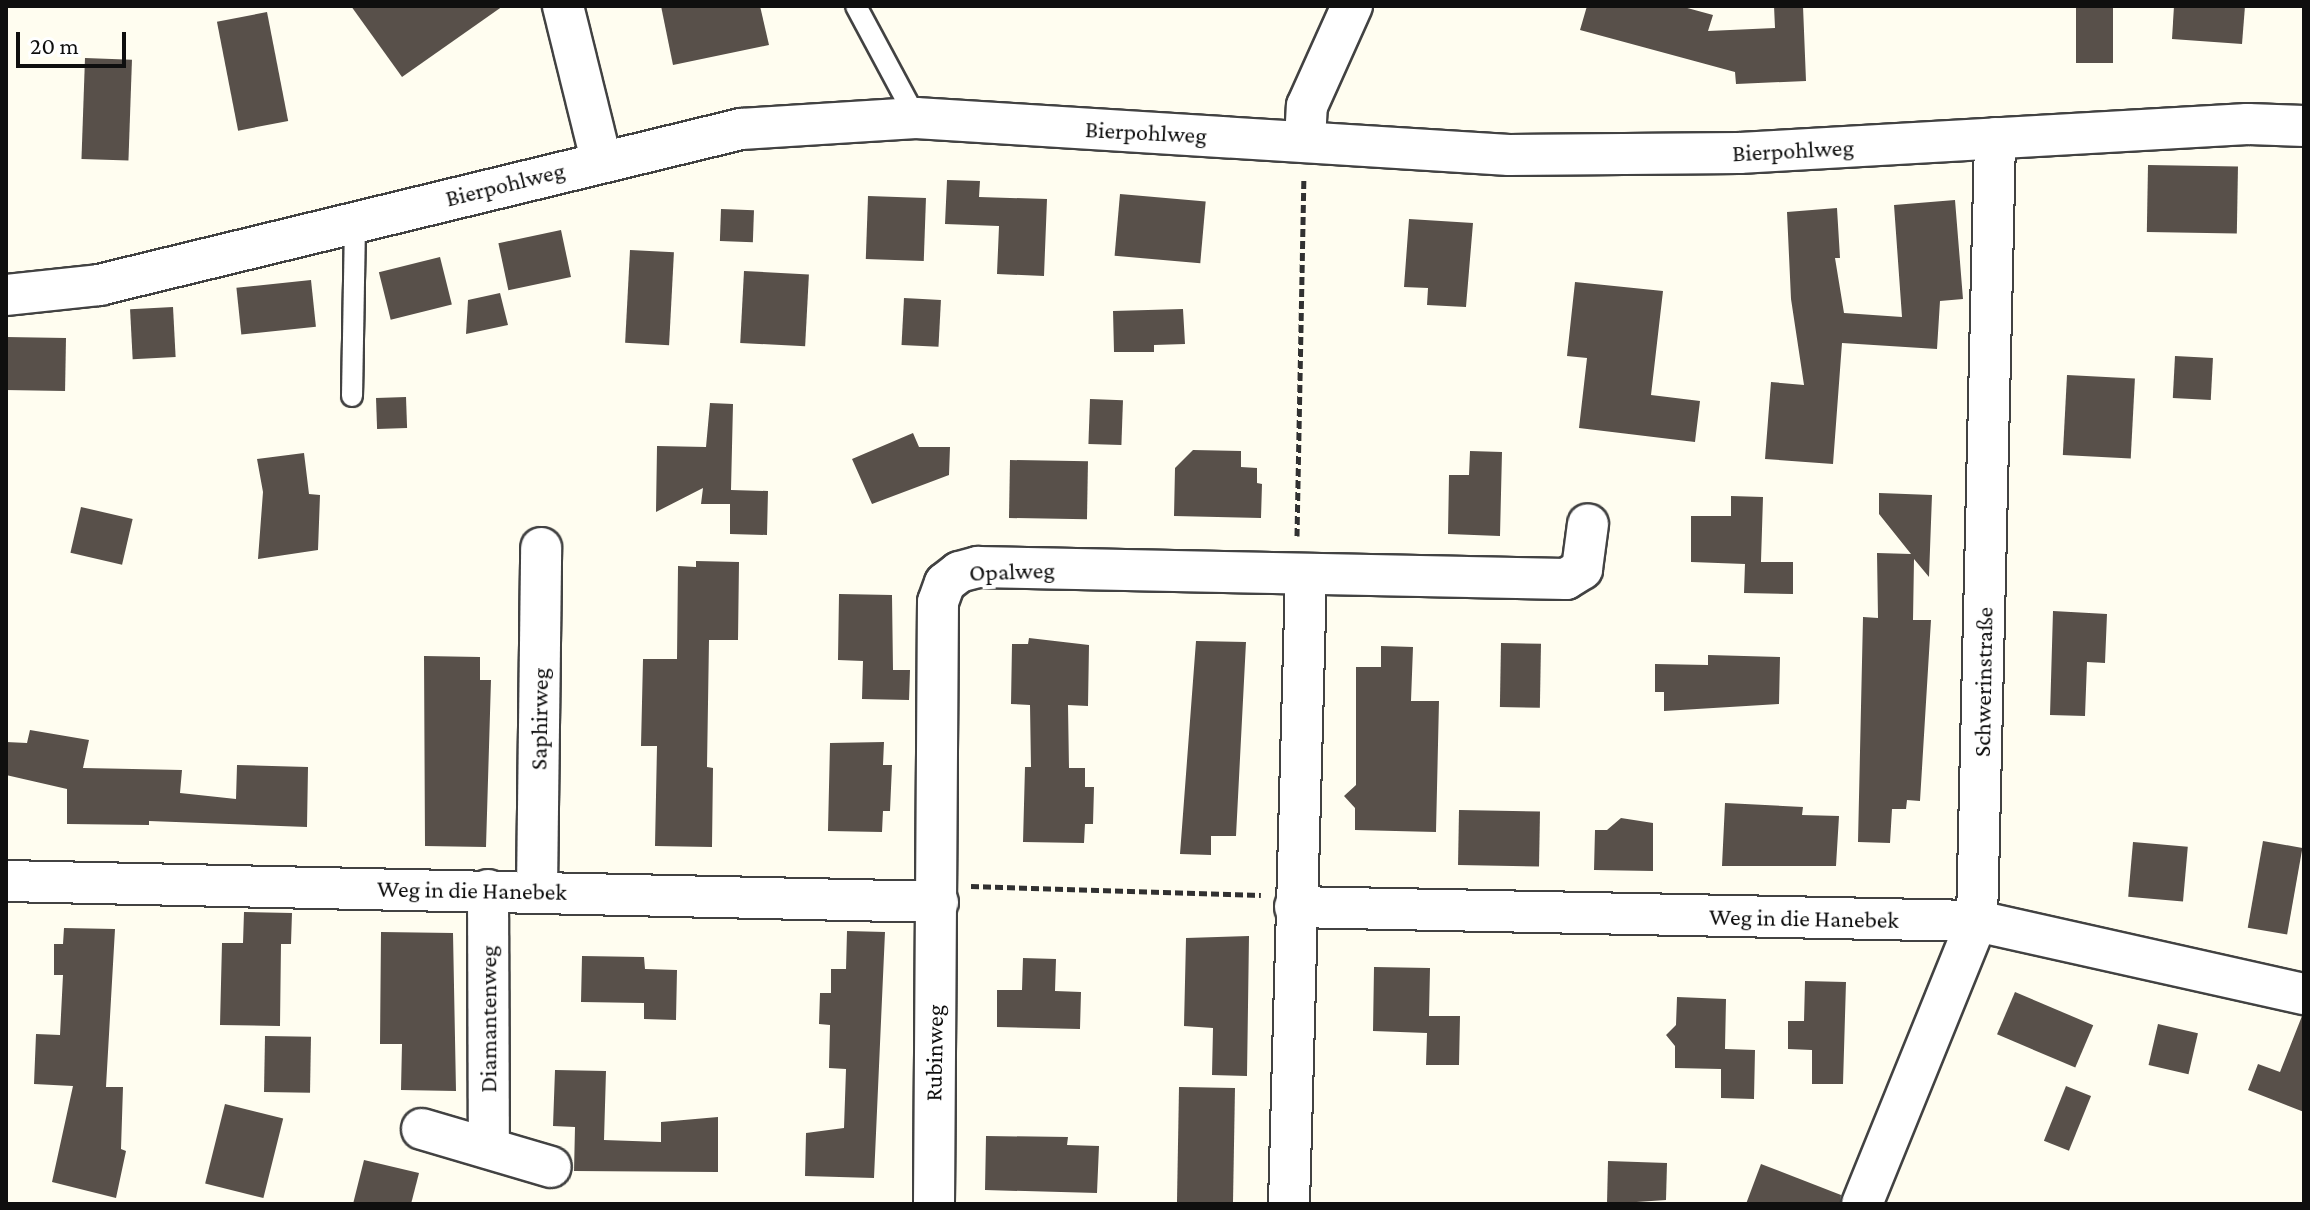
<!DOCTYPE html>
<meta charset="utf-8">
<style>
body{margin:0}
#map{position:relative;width:2310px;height:1210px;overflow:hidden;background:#fffdf0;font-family:"Crimson Pro",serif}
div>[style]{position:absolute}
.building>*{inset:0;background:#58504a;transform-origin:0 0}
.path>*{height:5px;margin-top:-2.5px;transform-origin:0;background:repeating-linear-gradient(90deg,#313131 0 8px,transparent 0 12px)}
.roads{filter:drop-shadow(2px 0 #424242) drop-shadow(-2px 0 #424242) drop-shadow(0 2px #424242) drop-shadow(0 -2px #424242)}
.service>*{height:20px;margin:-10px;padding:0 10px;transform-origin:10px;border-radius:10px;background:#fff}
.minor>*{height:40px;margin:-20px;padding:0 20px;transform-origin:20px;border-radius:20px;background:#fff}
span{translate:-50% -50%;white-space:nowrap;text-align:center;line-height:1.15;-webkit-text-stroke:8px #fff;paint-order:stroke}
.street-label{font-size:24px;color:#0f0f0f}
.frame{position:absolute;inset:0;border:8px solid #0f0f0f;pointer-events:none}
.scale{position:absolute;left:16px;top:32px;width:110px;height:36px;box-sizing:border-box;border:4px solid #0f0f0f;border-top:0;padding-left:10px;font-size:24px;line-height:28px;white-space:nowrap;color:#0f0f0f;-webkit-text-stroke:6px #fff;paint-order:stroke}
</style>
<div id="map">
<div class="building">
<div style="clip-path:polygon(351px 6px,503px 6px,402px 77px)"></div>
<div style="clip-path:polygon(661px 6px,760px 6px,769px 45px,673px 65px)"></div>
<div style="clip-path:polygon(1587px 6px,1680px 6px,1713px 15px,1708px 31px,1775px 28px,1774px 6px,1803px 6px,1806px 81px,1736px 84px,1735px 72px,1580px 30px)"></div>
<div style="left:2076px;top:6px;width:37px;height:57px"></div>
<div style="clip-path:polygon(2174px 6px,2245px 6px,2242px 44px,2172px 39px)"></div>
<div style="left:267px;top:12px;width:111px;height:51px;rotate:79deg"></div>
<div style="left:85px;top:58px;width:47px;height:101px;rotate:2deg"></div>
<div style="left:2148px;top:165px;width:90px;height:67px;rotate:1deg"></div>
<div style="clip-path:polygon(947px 180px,980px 181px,979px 197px,1047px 199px,1044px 276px,997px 274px,999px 226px,945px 224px)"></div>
<div style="left:1120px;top:194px;width:86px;height:62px;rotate:5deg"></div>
<div style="left:868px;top:196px;width:58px;height:63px;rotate:2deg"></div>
<div style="clip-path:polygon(1955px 200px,1963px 299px,1940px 301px,1937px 349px,1842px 343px,1833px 464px,1765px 459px,1771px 382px,1804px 385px,1791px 299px,1787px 212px,1837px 208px,1840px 258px,1835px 258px,1844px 313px,1902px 317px,1894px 205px)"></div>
<div style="left:721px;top:209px;width:33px;height:32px;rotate:2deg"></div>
<div style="clip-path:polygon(1409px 219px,1473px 223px,1466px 307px,1427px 305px,1428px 288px,1404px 287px)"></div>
<div style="left:561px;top:230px;width:48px;height:64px;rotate:78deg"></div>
<div style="left:630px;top:250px;width:44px;height:93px;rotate:3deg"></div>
<div style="left:440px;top:257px;width:49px;height:63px;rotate:76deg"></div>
<div style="left:744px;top:271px;width:65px;height:72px;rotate:3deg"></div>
<div style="left:311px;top:280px;width:47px;height:75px;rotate:84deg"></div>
<div style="clip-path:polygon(1575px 282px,1663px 291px,1651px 395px,1700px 401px,1695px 442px,1579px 428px,1587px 358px,1567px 356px)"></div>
<div style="clip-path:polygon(500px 293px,508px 325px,466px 334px,468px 300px)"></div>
<div style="left:904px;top:298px;width:37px;height:47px;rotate:3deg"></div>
<div style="left:173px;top:307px;width:50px;height:43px;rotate:87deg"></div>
<div style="clip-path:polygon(1183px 309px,1185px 344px,1154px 345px,1154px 352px,1114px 352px,1113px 311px)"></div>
<div style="left:6px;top:337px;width:60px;height:53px;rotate:1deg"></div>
<div style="left:2175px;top:356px;width:38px;height:42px;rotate:3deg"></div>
<div style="left:2067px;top:375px;width:68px;height:80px;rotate:3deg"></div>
<div style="left:406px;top:397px;width:31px;height:30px;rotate:88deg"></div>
<div style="left:1090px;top:399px;width:33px;height:45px;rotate:2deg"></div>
<div style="clip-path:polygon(710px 403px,733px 404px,731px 490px,768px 491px,767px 535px,730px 534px,730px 504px,701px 504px,703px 488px,656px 512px,657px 446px,706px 447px)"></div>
<div style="clip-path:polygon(913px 433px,919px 447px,950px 447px,949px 475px,872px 504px,852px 459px)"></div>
<div style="clip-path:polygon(1193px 450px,1241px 451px,1241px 467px,1257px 468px,1257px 483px,1262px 484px,1261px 518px,1174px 516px,1175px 468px)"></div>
<div style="clip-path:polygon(1470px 451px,1502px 452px,1500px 536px,1448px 534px,1449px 475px,1469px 475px)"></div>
<div style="clip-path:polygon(304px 453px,309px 494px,320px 495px,318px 550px,258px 559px,263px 492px,257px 459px)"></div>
<div style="left:1010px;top:460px;width:78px;height:58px;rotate:1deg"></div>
<div style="clip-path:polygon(1879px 493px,1932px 495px,1929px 577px,1914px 559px,1913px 620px,1931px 620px,1920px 801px,1907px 800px,1906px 809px,1892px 809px,1890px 843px,1858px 842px,1863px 617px,1878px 618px,1877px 553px,1911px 554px,1879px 514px)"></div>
<div style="clip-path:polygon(1731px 496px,1763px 497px,1761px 562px,1793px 562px,1793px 594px,1744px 593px,1745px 564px,1691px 562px,1691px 516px,1731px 516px)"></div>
<div style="left:81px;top:507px;width:53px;height:47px;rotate:13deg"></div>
<div style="clip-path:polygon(696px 561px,739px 562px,738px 640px,709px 640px,707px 767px,713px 768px,712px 847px,655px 846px,657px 746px,641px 746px,643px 659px,677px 659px,678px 566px,696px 567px)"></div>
<div style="clip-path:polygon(839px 594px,892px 595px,893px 670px,910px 670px,909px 700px,862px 699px,863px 661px,838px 660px)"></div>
<div style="clip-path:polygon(2053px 611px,2107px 614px,2105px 663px,2087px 662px,2085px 716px,2050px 715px)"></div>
<div style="clip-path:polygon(1029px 638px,1089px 645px,1088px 706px,1068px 705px,1069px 768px,1085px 768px,1085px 787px,1094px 787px,1093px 824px,1085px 824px,1084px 843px,1023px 842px,1025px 767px,1031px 767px,1030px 705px,1011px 704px,1012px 644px,1028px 644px)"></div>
<div style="clip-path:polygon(1196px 641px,1246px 642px,1236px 836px,1211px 836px,1211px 855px,1180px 854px)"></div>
<div style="left:1501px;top:643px;width:40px;height:64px;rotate:1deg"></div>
<div style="clip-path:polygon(1381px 646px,1413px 647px,1411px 701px,1439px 701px,1436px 832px,1355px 830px,1355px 808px,1344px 796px,1356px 785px,1356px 667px,1381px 667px)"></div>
<div style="clip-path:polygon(1708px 655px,1780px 657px,1779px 704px,1664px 711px,1664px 692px,1655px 692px,1655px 664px,1708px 665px)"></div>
<div style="clip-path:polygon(424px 656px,480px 657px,480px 680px,491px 680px,486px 847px,425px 846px)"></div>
<div style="clip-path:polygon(30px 730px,89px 740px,83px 768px,182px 770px,180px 793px,236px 799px,237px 765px,308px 767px,307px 827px,149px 821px,149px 825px,67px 824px,67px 789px,6px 775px,6px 742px,27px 743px)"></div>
<div style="clip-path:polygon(884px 742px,883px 765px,892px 765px,890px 811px,883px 811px,882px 832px,828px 831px,830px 743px)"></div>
<div style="clip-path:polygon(1725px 803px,1803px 807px,1802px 815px,1839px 816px,1836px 866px,1722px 866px)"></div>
<div style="left:1459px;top:810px;width:81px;height:55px;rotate:1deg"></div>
<div style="clip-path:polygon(1621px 818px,1653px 823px,1653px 871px,1594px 870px,1595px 830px,1607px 830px)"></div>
<div style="left:2263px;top:841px;width:40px;height:88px;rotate:10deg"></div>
<div style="left:2133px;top:842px;width:55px;height:55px;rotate:5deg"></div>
<div style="clip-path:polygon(244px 912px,292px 913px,291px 944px,281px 944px,280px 1026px,220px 1025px,222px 943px,243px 943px)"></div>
<div style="clip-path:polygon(64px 928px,115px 929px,106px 1087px,123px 1087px,121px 1149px,126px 1151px,116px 1198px,52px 1182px,73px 1086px,34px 1084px,36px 1034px,60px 1035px,63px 975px,54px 975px,54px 944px,63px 944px)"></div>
<div style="clip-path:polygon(847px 931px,885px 932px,874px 1178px,805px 1176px,806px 1133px,844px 1128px,846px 1069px,829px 1068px,830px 1025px,819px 1024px,820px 993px,831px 993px,831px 969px,846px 969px)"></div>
<div style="clip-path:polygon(381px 932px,453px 933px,456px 1091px,401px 1090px,402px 1044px,380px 1044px)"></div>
<div style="clip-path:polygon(1249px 936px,1247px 1076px,1212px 1075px,1213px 1028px,1184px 1026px,1186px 938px)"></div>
<div style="clip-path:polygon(582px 956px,644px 957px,645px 969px,677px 970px,676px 1020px,644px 1019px,644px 1003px,581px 1002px)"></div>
<div style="clip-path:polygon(1023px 958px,1056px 959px,1055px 991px,1081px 992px,1080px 1029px,997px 1027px,997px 990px,1022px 990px)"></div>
<div style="clip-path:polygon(1374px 967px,1430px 968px,1429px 1016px,1460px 1016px,1459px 1065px,1426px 1065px,1427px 1033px,1373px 1031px)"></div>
<div style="clip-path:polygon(1805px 981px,1846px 982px,1843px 1084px,1812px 1084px,1812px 1050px,1788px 1049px,1788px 1021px,1804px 1021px)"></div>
<div style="left:2015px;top:992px;width:85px;height:46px;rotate:23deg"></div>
<div style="clip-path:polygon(1677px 997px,1726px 999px,1725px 1049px,1755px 1050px,1754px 1099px,1721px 1098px,1721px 1069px,1675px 1068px,1675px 1046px,1666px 1035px,1676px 1025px)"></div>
<div style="clip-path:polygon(2302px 1016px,2304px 1016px,2304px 1112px,2248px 1090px,2258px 1064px,2280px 1072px)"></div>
<div style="left:2158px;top:1024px;width:41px;height:42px;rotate:13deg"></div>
<div style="left:265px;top:1036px;width:46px;height:56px;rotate:1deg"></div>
<div style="clip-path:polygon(555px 1070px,606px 1071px,604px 1140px,661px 1142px,661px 1122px,718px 1117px,718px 1172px,574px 1171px,575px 1127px,553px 1126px)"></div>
<div style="left:2066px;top:1086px;width:27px;height:59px;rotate:22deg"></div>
<div style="left:1179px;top:1087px;width:56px;height:117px;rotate:1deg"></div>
<div style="left:225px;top:1104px;width:60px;height:82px;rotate:14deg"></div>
<div style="clip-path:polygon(986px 1136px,1068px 1137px,1067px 1145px,1099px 1146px,1097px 1193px,985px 1190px)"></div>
<div style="clip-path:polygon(364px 1160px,419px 1173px,411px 1204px,353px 1204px)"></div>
<div style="clip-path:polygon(1608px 1161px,1667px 1163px,1666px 1200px,1607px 1204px)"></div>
<div style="clip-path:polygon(1761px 1164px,1841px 1195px,1840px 1204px,1746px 1204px)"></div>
</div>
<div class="path">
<div style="left:1297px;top:536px;width:358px;rotate:-88.9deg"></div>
<div style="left:971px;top:886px;width:290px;rotate:1.8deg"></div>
</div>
<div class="roads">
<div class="service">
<div style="left:856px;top:6px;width:127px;rotate:61.8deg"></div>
<div style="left:352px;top:396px;width:175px;rotate:-89deg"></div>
</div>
<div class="minor">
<div style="left:563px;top:6px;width:159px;rotate:76.1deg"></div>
<div style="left:1305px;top:141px;width:35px;rotate:-87deg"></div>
<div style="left:1307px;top:106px;width:110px;rotate:-65.8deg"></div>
<div style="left:6px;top:295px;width:94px;rotate:-6.1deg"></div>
<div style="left:99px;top:285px;width:661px;rotate:-13.66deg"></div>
<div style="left:741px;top:129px;width:175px;rotate:-3.6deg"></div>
<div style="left:916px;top:118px;width:594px;rotate:3.57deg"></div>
<div style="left:1509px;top:155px;width:230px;rotate:-0.5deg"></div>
<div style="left:1739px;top:153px;width:509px;rotate:-3.27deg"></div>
<div style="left:2247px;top:124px;width:57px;rotate:2deg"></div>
<div style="left:6px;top:881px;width:932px;rotate:1.29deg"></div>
<div style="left:488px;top:890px;width:258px;rotate:89.8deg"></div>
<div style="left:537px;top:890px;width:342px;rotate:-89.3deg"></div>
<div style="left:1295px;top:907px;width:682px;rotate:1.18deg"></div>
<div style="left:1977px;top:921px;width:335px;rotate:12.6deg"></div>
<div style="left:422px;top:1129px;width:134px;rotate:16.4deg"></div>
<div style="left:934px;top:1204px;width:602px;rotate:-89.62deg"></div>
<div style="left:938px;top:602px;width:20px;rotate:-70deg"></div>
<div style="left:945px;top:583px;width:18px;rotate:-38deg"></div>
<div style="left:959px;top:572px;width:20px;rotate:-15deg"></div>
<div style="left:978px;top:567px;width:588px;rotate:1.17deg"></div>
<div style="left:1566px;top:579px;width:19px;rotate:-32deg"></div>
<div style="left:1582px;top:569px;width:45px;rotate:-82.4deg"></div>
<div style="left:1289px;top:1204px;width:628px;rotate:-88.45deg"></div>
<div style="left:1862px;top:1204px;width:305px;rotate:-67.9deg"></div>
<div style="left:1977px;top:921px;width:783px;rotate:-88.68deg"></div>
</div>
</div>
<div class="street-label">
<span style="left:1146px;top:132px;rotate:3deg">Bierpohlweg</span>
<span style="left:1793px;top:150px;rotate:-3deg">Bierpohlweg</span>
<span style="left:505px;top:184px;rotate:-14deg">Bierpohlweg</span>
<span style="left:1012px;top:571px;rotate:-2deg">Opalweg</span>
<span style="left:1983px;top:682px;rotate:-89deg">Schwerinstraße</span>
<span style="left:539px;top:719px;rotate:-89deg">Saphirweg</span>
<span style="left:472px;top:890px;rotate:1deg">Weg in die Hanebek</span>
<span style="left:1804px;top:918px;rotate:1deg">Weg in die Hanebek</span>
<span style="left:488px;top:1019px;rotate:-90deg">Diamantenweg</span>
<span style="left:934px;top:1053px;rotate:-89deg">Rubinweg</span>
</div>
<div class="frame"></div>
<div class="scale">20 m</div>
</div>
